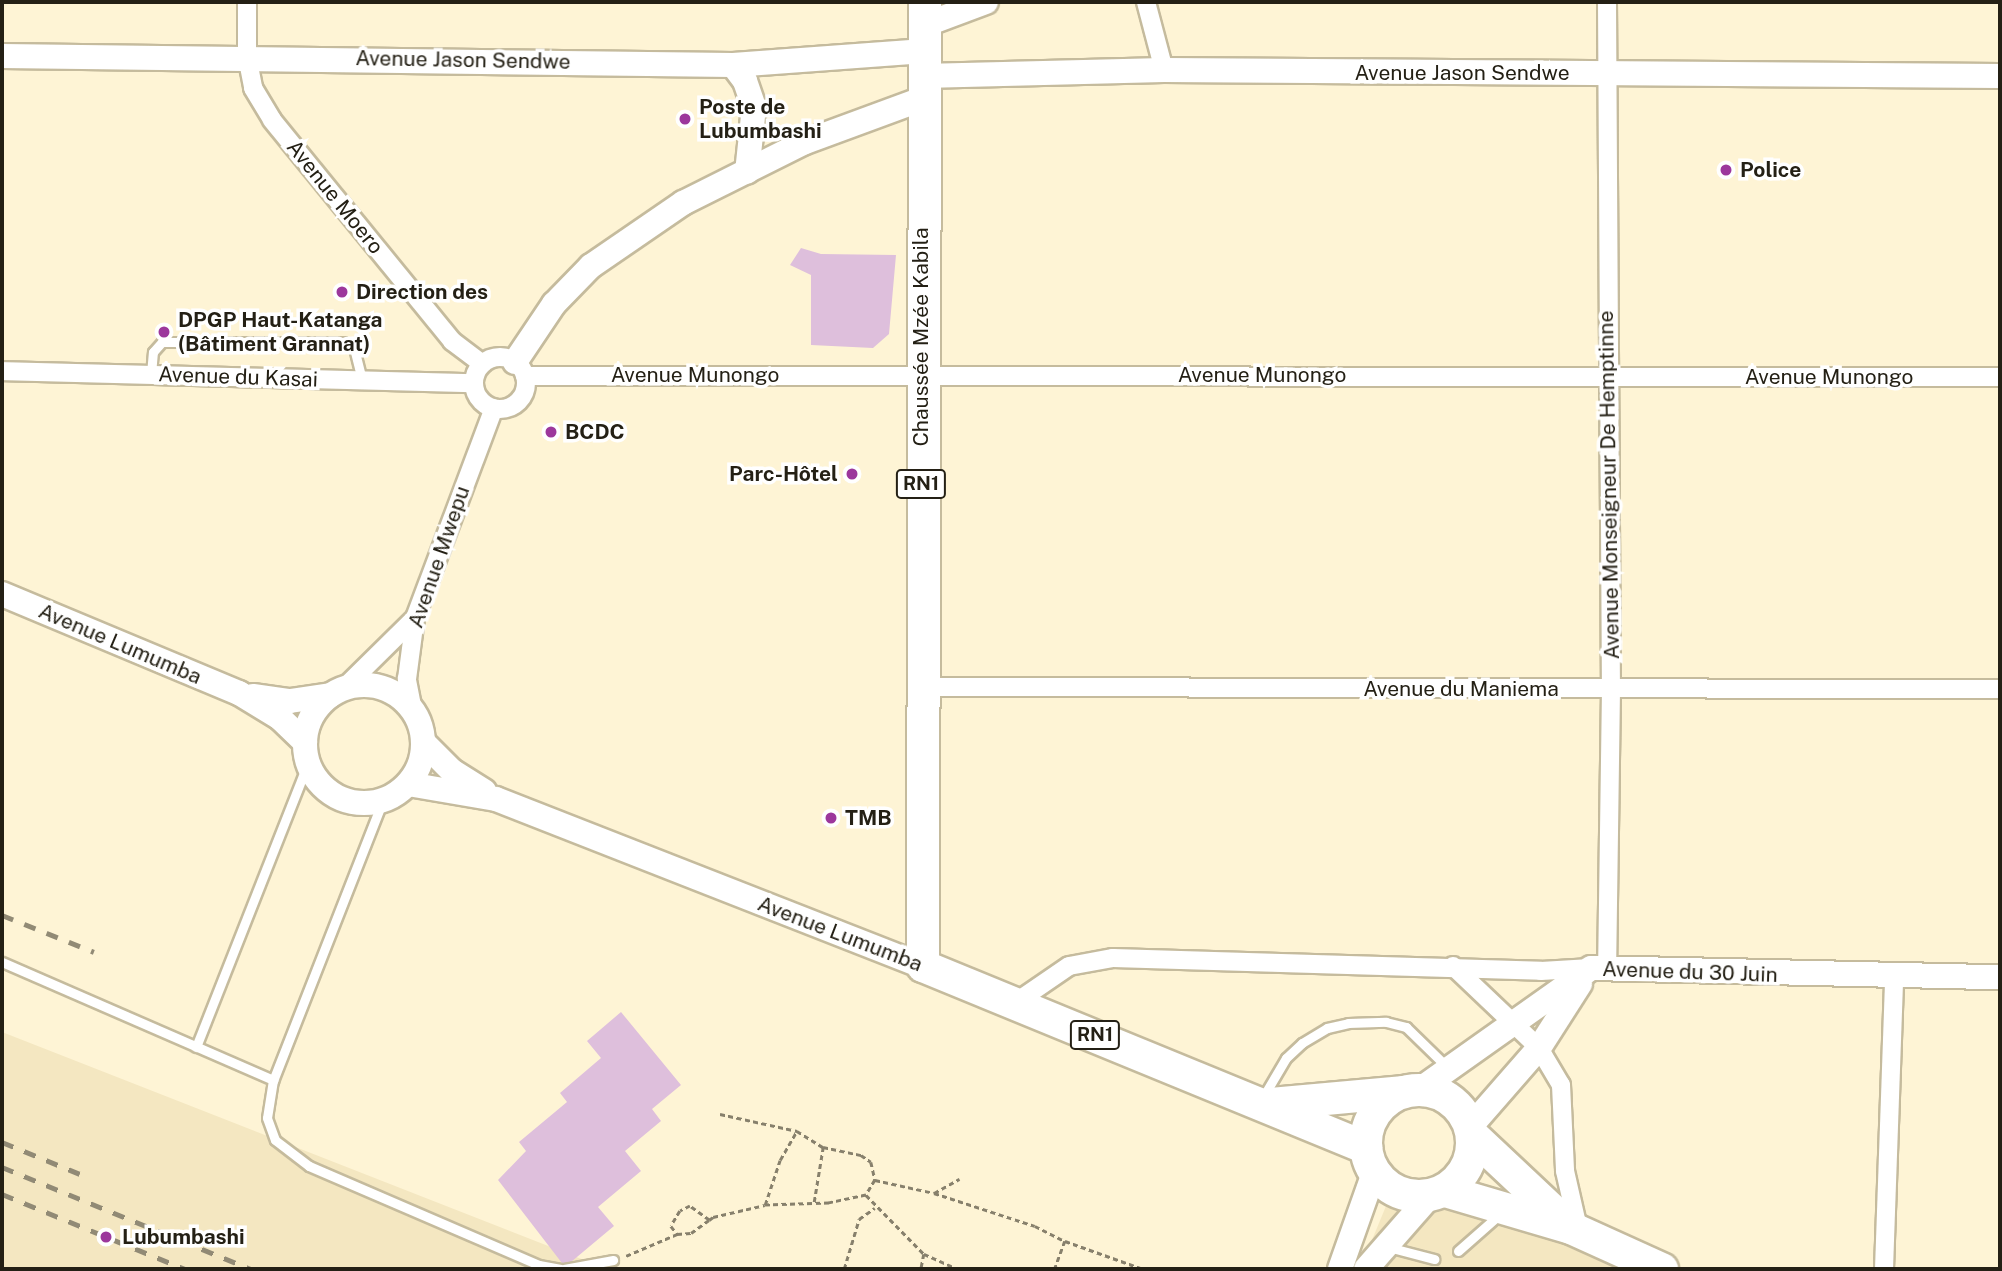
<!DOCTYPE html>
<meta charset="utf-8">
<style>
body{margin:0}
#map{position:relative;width:2002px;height:1271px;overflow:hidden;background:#fef4d5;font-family:"Public Sans",sans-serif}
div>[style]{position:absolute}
.built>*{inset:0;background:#f4e7c1}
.green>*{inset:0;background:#debfdc}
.path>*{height:2.5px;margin-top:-1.25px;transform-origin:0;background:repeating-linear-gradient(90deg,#87806c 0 5px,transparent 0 8.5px)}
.roads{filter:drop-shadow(2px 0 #c5bb9d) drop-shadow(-2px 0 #c5bb9d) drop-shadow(0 2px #c5bb9d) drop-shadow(0 -2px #c5bb9d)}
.lane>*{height:9px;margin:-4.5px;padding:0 4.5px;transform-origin:4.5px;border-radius:4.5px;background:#fff}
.street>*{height:18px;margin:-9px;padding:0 9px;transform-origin:9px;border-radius:9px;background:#fff}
.street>.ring{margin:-9px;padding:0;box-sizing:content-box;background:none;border:18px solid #fff;border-radius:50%}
.secondary>*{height:24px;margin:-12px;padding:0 12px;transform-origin:12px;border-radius:12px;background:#fff}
.secondary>.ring{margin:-12px;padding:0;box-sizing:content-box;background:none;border:24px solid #fff;border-radius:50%}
.highway>*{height:32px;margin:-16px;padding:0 16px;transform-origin:16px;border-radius:16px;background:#fff}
.highway>.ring{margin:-16px;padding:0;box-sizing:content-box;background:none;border:32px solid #fff;border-radius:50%}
.rail>*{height:5px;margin-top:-2.5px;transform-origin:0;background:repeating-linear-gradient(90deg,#918a75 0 12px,transparent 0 24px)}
.dots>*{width:19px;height:19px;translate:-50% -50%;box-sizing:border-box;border:4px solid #fff;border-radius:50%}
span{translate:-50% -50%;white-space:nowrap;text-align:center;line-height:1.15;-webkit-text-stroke:7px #fff;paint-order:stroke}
.shield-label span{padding:2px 5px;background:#fff;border:2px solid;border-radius:5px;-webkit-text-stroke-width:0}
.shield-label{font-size:19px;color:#242015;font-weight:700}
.street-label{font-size:21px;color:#242015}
.poi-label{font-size:21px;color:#242015;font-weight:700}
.left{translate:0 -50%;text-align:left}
.right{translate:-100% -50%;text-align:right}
.frame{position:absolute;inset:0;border:4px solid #242015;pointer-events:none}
</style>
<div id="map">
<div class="built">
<div style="clip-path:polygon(2px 1032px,607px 1269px,2px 1269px)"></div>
<div style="clip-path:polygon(1398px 1177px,1625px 1269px,1360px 1269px)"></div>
</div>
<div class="green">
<div style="clip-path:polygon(801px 248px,821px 254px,896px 255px,889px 334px,873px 348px,811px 345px,811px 275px,790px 265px)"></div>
<div style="clip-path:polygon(621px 1012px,681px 1085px,652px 1109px,661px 1121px,625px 1151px,641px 1171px,598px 1207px,614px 1226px,565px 1267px,498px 1180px,526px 1151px,519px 1142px,567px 1102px,560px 1093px,601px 1058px,587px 1041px)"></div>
</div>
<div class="path">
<div style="left:720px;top:1114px;width:79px;rotate:12.4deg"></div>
<div style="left:797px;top:1131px;width:31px;rotate:32deg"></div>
<div style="left:823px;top:1147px;width:39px;rotate:12deg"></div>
<div style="left:861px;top:1155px;width:12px;rotate:35deg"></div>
<div style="left:871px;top:1162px;width:18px;rotate:77deg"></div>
<div style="left:875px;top:1180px;width:17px;rotate:121deg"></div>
<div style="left:866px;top:1195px;width:38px;rotate:168deg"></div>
<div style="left:829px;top:1203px;width:64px;rotate:178.2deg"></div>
<div style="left:765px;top:1205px;width:47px;rotate:-71.6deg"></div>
<div style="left:780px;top:1160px;width:34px;rotate:-60deg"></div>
<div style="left:875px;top:1180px;width:60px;rotate:12.4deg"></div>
<div style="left:934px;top:1193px;width:106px;rotate:18.1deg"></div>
<div style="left:1035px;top:1226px;width:34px;rotate:27deg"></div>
<div style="left:1065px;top:1241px;width:30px;rotate:110deg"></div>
<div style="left:934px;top:1193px;width:29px;rotate:-29deg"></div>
<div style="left:866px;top:1195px;width:83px;rotate:45.5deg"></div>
<div style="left:924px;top:1254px;width:15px;rotate:101deg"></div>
<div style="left:814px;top:1202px;width:56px;rotate:-80.7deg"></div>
<div style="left:709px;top:1220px;width:24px;rotate:-144deg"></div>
<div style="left:690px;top:1206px;width:11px;rotate:153deg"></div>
<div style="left:680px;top:1211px;width:17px;rotate:121deg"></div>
<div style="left:671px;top:1226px;width:10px;rotate:53deg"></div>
<div style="left:677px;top:1234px;width:14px;rotate:-4deg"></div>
<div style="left:691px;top:1233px;width:22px;rotate:-36deg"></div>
<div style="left:709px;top:1220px;width:5px;rotate:-37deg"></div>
<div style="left:713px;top:1217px;width:53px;rotate:-13deg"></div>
<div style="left:1065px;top:1241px;width:83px;rotate:19.7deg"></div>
<div style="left:924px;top:1254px;width:36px;rotate:24deg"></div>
<div style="left:626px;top:1256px;width:56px;rotate:-23.3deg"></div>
<div style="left:844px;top:1269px;width:52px;rotate:-73.3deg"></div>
<div style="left:859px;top:1219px;width:19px;rotate:-35deg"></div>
<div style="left:1250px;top:1269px;width:3px;rotate:-18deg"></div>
</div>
<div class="roads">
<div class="lane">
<div style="left:151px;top:374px;width:22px;rotate:-85deg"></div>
<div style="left:153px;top:352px;width:13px;rotate:-48deg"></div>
<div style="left:162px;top:342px;width:181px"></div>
<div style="left:343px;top:342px;width:13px;rotate:29deg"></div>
<div style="left:354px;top:348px;width:33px;rotate:76deg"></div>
<div style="left:383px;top:800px;width:301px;rotate:111.4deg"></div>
<div style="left:273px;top:1080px;width:38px;rotate:99deg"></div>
<div style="left:267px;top:1118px;width:23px;rotate:70deg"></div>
<div style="left:275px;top:1140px;width:43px;rotate:37.4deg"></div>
<div style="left:309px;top:1166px;width:250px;rotate:23.3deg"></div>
<div style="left:539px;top:1265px;width:22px;rotate:10deg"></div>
<div style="left:2px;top:962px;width:296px;rotate:23.5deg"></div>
<div style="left:196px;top:1047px;width:305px;rotate:-68.5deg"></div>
<div style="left:1263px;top:1097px;width:45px;rotate:-59.5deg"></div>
<div style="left:1286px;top:1058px;width:22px;rotate:-43deg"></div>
<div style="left:1302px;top:1043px;width:29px;rotate:-31deg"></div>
<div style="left:1327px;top:1028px;width:22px;rotate:-13deg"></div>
<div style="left:1348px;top:1023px;width:38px;rotate:-2deg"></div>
<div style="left:1386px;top:1022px;width:21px;rotate:14deg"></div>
<div style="left:1406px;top:1027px;width:57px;rotate:44.3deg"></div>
<div style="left:1388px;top:1247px;width:48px;rotate:14.6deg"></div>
<div style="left:1458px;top:1251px;width:55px;rotate:-41.3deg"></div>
<div style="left:564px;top:1269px;width:50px;rotate:-10.4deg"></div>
</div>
<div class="street">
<div style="left:247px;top:2px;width:54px;rotate:90deg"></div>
<div style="left:247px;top:56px;width:33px;rotate:79deg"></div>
<div style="left:253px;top:88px;width:37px;rotate:59deg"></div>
<div style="left:272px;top:120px;width:285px;rotate:50.8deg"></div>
<div style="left:452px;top:341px;width:38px;rotate:37deg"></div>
<div style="left:1146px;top:2px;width:70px;rotate:75.2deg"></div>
<div style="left:1607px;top:2px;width:687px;rotate:89.67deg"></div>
<div style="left:1611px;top:689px;width:280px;rotate:90.8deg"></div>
<div class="ring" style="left:474px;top:357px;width:34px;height:34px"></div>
<div style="left:2px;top:371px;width:472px;rotate:1.5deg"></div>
<div style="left:525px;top:376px;width:1475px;rotate:0.04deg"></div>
<div style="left:922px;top:687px;width:1078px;rotate:0.11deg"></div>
<div style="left:342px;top:690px;width:103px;rotate:-44.6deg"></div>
<div style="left:413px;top:711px;width:33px;rotate:-101deg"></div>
<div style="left:407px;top:679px;width:62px;rotate:-82.5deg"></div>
<div style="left:415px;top:618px;width:224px;rotate:-69.4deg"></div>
<div style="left:1453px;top:966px;width:119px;rotate:43.6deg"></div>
<div style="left:1539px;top:1048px;width:43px;rotate:59.3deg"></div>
<div style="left:1561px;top:1085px;width:86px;rotate:87.3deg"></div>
<div style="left:1565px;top:1171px;width:58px;rotate:77.2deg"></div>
<div style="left:1015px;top:1003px;width:65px;rotate:-34.4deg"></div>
<div style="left:1069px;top:966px;width:45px;rotate:-10.3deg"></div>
<div style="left:1113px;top:958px;width:428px;rotate:1.7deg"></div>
<div style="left:1541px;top:971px;width:50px;rotate:-3.4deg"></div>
<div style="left:1884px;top:1269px;width:291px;rotate:-88deg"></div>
</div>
<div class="secondary">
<div style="left:924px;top:25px;width:66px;rotate:-20.4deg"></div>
<div style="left:2px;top:56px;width:731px;rotate:0.71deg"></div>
<div style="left:733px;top:65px;width:192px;rotate:-4.2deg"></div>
<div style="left:733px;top:65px;width:20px;rotate:53deg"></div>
<div style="left:745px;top:81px;width:28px;rotate:71deg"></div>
<div style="left:754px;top:107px;width:65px;rotate:96.1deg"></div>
<div style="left:923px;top:76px;width:241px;rotate:-1.4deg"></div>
<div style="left:1164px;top:70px;width:836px;rotate:0.41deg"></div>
<div style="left:515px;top:362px;width:70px;rotate:-56.1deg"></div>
<div style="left:554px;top:304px;width:53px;rotate:-45.8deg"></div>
<div style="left:591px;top:266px;width:112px;rotate:-34.4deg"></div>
<div style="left:683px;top:203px;width:136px;rotate:-26.6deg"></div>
<div style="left:805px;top:142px;width:125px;rotate:-20.2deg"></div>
<div style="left:2px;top:594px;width:257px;rotate:22.7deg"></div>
<div style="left:239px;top:693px;width:48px;rotate:31.4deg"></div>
<div style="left:280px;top:718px;width:35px;rotate:44deg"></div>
<div class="ring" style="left:305px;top:685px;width:94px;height:94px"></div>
<div style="left:253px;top:696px;width:37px;rotate:8deg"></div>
<div style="left:290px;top:701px;width:41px;rotate:-8.3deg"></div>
<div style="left:423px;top:742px;width:41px;rotate:45deg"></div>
<div style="left:452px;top:771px;width:38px;rotate:32deg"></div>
<div style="left:408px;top:784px;width:89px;rotate:9.7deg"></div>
<div style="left:496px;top:799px;width:458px;rotate:21.4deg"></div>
<div style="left:1419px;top:1090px;width:211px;rotate:-35.3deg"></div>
<div style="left:1591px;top:968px;width:409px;rotate:1.3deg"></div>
<div style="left:1470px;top:1127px;width:105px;rotate:-48.9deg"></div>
<div style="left:1539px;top:1048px;width:76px;rotate:-57.4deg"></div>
<div style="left:1340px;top:1269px;width:102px;rotate:-70.5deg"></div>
<div style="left:1366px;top:1269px;width:97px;rotate:-48.8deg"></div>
</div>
<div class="highway">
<div style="left:925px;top:2px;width:964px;rotate:90.12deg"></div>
<div style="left:923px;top:966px;width:479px;rotate:22.3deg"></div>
<div class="ring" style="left:1366px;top:1090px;width:74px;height:74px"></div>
<div style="left:1271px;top:1104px;width:134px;rotate:-5.2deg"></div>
<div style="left:1472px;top:1135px;width:134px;rotate:43.2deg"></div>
<div style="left:1445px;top:1191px;width:131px;rotate:16.4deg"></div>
<div style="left:1571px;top:1228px;width:100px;rotate:24.3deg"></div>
</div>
</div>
<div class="rail">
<div style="left:2px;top:915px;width:99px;rotate:21.9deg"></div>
<div style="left:2px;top:1142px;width:84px;rotate:22.3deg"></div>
<div style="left:2px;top:1167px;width:269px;rotate:22.3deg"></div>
<div style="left:2px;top:1194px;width:198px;rotate:22.3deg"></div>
</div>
<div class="dots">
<div style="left:685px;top:119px;background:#9c379c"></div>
<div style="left:1726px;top:170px;background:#9c379c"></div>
<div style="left:342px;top:292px;background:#9c379c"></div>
<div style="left:164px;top:332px;background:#9c379c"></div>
<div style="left:551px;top:432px;background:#9c379c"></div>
<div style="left:852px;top:474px;background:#9c379c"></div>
<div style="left:831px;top:818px;background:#9c379c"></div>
<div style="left:106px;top:1237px;background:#9c379c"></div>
</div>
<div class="shield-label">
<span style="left:921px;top:484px">RN1</span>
<span style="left:1095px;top:1035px">RN1</span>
</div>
<div class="street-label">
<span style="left:463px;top:60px;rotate:1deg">Avenue Jason Sendwe</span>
<span style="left:1462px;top:73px">Avenue Jason Sendwe</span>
<span style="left:335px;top:197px;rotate:51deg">Avenue Moero</span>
<span style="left:921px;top:337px;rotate:-90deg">Chaussée Mzée Kabila</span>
<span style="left:695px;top:375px">Avenue Munongo</span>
<span style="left:1262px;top:375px">Avenue Munongo</span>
<span style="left:238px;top:377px;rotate:2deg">Avenue du Kasai</span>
<span style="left:1829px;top:377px">Avenue Munongo</span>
<span style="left:1609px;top:485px;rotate:-91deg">Avenue Monseigneur De Hemptinne</span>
<span style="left:439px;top:557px;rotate:-71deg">Avenue Mwepu</span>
<span style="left:120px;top:644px;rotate:23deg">Avenue Lumumba</span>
<span style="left:1461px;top:689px">Avenue du Maniema</span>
<span style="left:840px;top:934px;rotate:21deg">Avenue Lumumba</span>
<span style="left:1690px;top:972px;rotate:2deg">Avenue du 30 Juin</span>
</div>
<div class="poi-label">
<span class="left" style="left:699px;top:119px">Poste de<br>Lubumbashi</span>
<span class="left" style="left:1740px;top:170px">Police</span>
<span class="left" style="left:356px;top:292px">Direction des</span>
<span class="left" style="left:178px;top:332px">DPGP Haut-Katanga<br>(Bâtiment Grannat)</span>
<span class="left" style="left:565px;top:432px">BCDC</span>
<span class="right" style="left:838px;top:474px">Parc-Hôtel</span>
<span class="left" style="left:845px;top:818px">TMB</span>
<span class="left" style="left:122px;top:1237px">Lubumbashi</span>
</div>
<div class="frame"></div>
</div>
